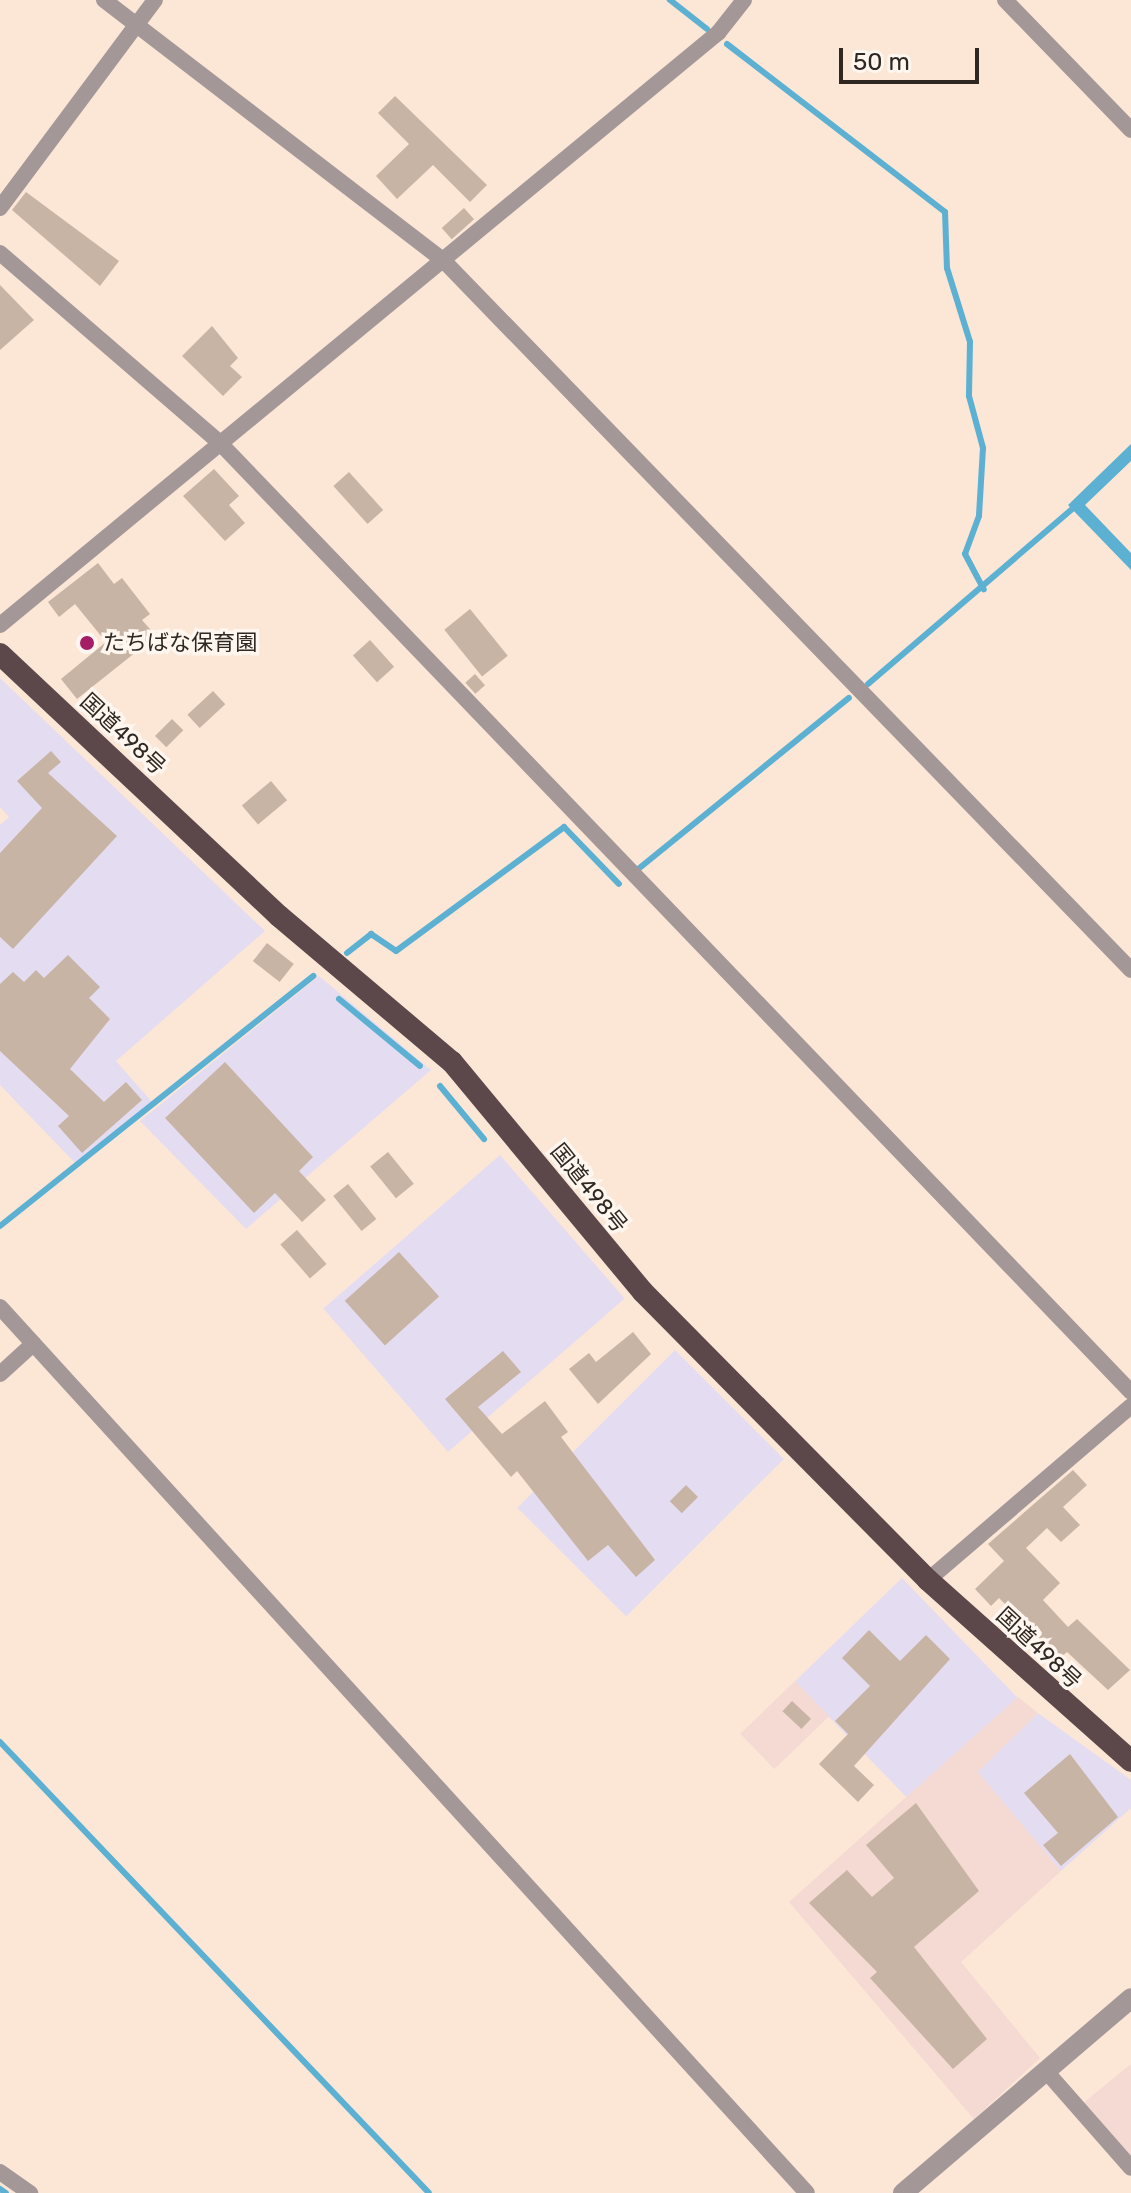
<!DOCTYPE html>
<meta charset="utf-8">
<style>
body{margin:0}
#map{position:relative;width:1131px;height:2193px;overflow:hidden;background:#fce6d6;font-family:Rubik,"Noto Sans JP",sans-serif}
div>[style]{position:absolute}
.commercial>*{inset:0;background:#e4ddf2;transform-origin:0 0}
.industrial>*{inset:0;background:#f4dad3;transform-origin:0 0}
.water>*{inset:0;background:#5cb0d2}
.stream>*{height:6px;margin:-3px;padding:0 3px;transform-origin:3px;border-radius:3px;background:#5cb0d2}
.building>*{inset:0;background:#c8b4a4;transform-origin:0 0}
.minor>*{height:16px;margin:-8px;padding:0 8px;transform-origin:8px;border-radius:8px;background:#a39798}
.tertiary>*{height:20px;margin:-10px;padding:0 10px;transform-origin:10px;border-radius:10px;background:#a39798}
.trunk>*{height:22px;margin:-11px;padding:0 11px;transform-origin:11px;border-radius:11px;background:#5c474a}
.dots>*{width:22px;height:22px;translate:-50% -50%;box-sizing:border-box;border:4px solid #fff6f0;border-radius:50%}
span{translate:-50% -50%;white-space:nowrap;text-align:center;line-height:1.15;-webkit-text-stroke:7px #fff6f0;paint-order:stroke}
.poi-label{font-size:22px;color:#2f2721}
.left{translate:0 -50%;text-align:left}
.street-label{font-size:22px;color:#2f2721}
.scale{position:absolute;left:839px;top:48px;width:140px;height:36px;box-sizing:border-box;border:4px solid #2f2721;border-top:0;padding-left:10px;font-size:24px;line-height:28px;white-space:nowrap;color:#2f2721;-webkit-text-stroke:6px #fff6f0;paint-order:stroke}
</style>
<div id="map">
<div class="commercial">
<div style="clip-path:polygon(0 678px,265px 931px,116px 1061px,152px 1102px,76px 1164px,0 1085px,0 825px,9px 817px,0 807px)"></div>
<div style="clip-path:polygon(319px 976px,431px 1070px,246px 1229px,140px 1121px)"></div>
<div style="left:500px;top:1155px;width:190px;height:234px;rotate:49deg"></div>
<div style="left:675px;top:1350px;width:154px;height:223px;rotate:45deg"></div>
<div style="left:902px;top:1578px;width:166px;height:149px;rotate:46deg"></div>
<div style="clip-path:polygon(1038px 1713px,1131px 1780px,1131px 1808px,1061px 1871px,977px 1772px)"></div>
</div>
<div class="industrial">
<div style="left:795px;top:1681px;width:49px;height:76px;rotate:46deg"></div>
<div style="clip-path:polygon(1018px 1697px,1038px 1713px,978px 1772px,1061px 1871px,961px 1962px,1040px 2058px,974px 2119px,789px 1902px)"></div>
<div style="clip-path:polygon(1131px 2064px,1131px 2156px,1082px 2104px)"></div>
</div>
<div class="water">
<div style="clip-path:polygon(1131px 444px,1131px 461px,1085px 505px,1131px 553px,1131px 570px,1068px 505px)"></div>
</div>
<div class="stream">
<div style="left:670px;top:0;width:47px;rotate:38.1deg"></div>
<div style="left:727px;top:44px;width:275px;rotate:37.6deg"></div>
<div style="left:945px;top:212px;width:56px;rotate:88deg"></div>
<div style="left:947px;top:268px;width:77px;rotate:72.7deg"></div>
<div style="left:970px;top:342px;width:54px;rotate:91.1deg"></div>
<div style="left:969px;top:396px;width:54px;rotate:74.9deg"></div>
<div style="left:983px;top:448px;width:68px;rotate:93.4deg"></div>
<div style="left:979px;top:516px;width:40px;rotate:110.2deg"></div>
<div style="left:965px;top:554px;width:40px;rotate:62deg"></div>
<div style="left:868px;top:684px;width:275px;rotate:-40.6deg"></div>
<div style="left:637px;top:870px;width:273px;rotate:-39.1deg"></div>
<div style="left:347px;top:953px;width:31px;rotate:-38deg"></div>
<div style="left:371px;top:934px;width:30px;rotate:34deg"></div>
<div style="left:396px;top:951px;width:209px;rotate:-36.4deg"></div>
<div style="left:564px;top:827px;width:79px;rotate:46deg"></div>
<div style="left:339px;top:999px;width:105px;rotate:39.6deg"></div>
<div style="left:440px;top:1086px;width:69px;rotate:50.3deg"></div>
<div style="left:0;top:1226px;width:401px;rotate:-38.6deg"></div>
<div style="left:0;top:1742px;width:622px;rotate:46.43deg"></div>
<div style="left:0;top:2189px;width:7px;rotate:34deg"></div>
</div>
<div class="building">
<div style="clip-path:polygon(395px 96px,487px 185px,470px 202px,433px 165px,397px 199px,376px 176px,409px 144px,378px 113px)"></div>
<div style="clip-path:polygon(26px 192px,119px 261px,100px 286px,12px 210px)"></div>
<div style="left:464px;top:208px;width:15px;height:30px;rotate:48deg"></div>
<div style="clip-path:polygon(0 285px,34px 320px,0 350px)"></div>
<div style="clip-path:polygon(212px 326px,238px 358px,230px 366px,242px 377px,223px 396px,182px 356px)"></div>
<div style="clip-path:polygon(214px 469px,239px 496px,229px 505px,245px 523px,225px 541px,183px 496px)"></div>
<div style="left:349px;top:472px;width:51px;height:21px;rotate:48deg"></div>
<div style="clip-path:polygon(98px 563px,114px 584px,122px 578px,150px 614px,142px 620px,156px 636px,77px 699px,61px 679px,106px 642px,75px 604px,59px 617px,48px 602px)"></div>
<div style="left:470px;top:609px;width:60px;height:33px;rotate:51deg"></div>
<div style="left:370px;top:640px;width:36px;height:23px;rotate:48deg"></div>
<div style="left:475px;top:674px;width:15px;height:13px;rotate:48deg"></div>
<div style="left:213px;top:691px;width:18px;height:35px;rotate:47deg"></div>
<div style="left:172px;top:719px;width:16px;height:24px;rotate:45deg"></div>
<div style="clip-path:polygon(51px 751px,61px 762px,48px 773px,117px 836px,13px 949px,0 937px,0 853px,42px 808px,17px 781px)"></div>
<div style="left:271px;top:781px;width:25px;height:38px;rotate:50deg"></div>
<div style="left:267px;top:943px;width:34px;height:23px;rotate:38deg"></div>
<div style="clip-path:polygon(68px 955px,100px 987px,89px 998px,110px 1019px,70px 1069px,104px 1102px,126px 1082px,142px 1100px,82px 1153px,58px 1126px,69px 1116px,0 1051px,0 984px,13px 972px,24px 982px,36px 970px,44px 978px)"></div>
<div style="clip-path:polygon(225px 1062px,313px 1157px,299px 1171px,326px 1200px,302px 1222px,275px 1193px,254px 1213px,165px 1118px)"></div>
<div style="left:388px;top:1152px;width:41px;height:23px;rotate:51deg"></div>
<div style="left:348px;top:1184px;width:45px;height:19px;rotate:51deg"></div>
<div style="left:297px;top:1230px;width:45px;height:22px;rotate:49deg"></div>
<div style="left:399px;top:1252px;width:60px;height:73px;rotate:48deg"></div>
<div style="clip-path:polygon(633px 1332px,651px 1354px,598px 1404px,569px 1369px,589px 1353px,596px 1362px)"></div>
<div style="clip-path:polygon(503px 1351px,521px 1372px,478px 1407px,502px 1434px,545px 1401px,568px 1432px,561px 1437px,655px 1560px,636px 1577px,608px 1545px,588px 1561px,517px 1471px,511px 1477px,445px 1399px)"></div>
<div style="clip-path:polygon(1073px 1470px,1087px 1485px,1063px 1507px,1080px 1525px,1061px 1542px,1047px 1528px,1026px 1548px,1060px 1583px,1043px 1600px,1068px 1627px,1077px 1619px,1130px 1670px,1108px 1690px,1067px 1652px,1061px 1657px,1043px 1642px,999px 1598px,991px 1606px,975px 1589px,1004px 1561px,988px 1544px)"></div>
<div style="left:686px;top:1485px;width:17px;height:23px;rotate:45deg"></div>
<div style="clip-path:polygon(869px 1630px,900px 1661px,926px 1635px,950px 1659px,854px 1766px,874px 1785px,858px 1802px,819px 1764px,848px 1734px,835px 1721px,870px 1686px,842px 1658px)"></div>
<div style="left:792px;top:1701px;width:26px;height:14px;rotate:43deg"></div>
<div style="clip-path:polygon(1070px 1754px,1118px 1817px,1061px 1866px,1043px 1845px,1058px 1833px,1024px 1793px)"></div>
<div style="clip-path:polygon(916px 1803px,979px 1891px,914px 1947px,987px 2039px,953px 2069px,870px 1978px,877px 1972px,809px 1903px,847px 1870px,872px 1897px,894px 1878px,866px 1845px)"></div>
</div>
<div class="minor">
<div style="left:104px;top:0;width:426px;rotate:37.5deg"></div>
<div style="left:442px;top:259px;width:990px;rotate:45.9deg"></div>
<div style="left:1005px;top:0;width:181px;rotate:45.9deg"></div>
<div style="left:0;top:208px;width:259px;rotate:-53.3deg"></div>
<div style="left:0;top:253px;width:289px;rotate:40.8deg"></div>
<div style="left:219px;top:442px;width:1317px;rotate:46.17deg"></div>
<div style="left:0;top:625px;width:931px;rotate:-39.51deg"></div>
<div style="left:718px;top:33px;width:42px;rotate:-51.8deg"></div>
<div style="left:0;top:1307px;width:1198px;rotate:47.67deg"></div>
<div style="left:0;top:1374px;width:45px;rotate:-42.3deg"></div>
<div style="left:928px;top:1580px;width:267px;rotate:-40.6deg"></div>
<div style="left:1045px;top:2070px;width:130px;rotate:48.7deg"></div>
<div style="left:0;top:2172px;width:37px;rotate:35deg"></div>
</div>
<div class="tertiary">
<div style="left:903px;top:2193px;width:300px;rotate:-40.5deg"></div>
</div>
<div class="trunk">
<div style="left:0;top:654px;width:383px;rotate:43.2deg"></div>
<div style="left:279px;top:916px;width:226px;rotate:40.2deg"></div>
<div style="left:452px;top:1062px;width:299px;rotate:50.3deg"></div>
<div style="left:643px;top:1292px;width:405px;rotate:45.3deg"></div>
<div style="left:928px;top:1580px;width:272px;rotate:41.7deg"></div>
</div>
<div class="dots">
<div style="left:87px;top:643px;background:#a51d66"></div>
</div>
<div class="poi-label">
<span class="left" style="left:103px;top:643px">たちばな保育園</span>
</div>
<div class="street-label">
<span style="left:123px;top:734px;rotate:43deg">国道498号</span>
<span style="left:589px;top:1188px;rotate:51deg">国道498号</span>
<span style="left:1039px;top:1648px;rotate:43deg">国道498号</span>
</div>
<div class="scale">50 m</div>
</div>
